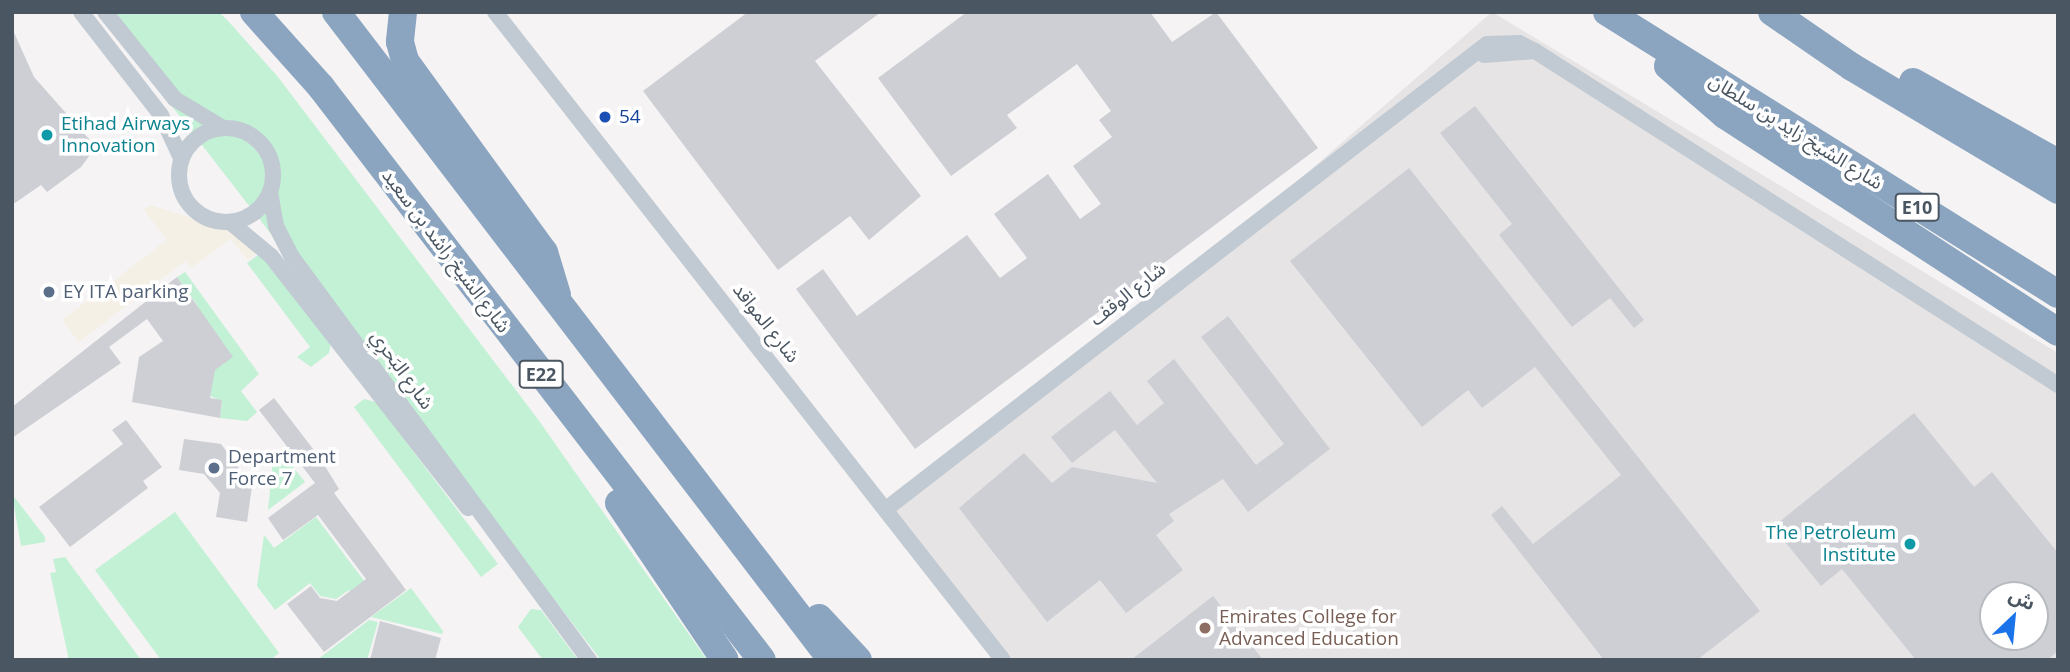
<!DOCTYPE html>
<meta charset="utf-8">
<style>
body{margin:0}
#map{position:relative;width:2070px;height:672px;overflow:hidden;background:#f5f3f3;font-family:"Open Sans","Noto Sans Arabic",sans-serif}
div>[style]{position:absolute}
.education>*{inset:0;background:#e6e4e5}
.green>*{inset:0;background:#c3f1d5}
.sand>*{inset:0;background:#f5f0e5}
.building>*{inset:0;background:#cdcfd5}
.street>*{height:16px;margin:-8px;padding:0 8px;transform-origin:8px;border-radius:8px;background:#c1cad2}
.street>.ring{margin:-8px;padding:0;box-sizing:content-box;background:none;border:16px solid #c1cad2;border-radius:50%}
.highway>*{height:28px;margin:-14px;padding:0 14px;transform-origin:14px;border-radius:14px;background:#8ba5c1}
.dots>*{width:19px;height:19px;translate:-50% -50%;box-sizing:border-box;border:4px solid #fff;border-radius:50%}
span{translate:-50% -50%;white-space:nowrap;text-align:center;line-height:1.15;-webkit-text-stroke:7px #fff;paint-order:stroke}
.shield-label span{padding:2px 5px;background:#fff;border:2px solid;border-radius:5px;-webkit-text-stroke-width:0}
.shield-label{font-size:18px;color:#4a5661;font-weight:700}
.transit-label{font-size:19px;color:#164399}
.left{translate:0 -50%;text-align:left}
.culture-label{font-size:19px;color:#0d838f}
.right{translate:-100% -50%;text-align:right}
.street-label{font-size:19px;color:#4a5661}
.service-label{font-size:19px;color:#4e5e75}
.education-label{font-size:19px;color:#785e54}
.frame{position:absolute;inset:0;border:14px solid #4a5661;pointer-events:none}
.north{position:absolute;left:1979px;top:581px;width:70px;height:70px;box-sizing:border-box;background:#fff;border:2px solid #b7bbc0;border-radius:50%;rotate:26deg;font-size:19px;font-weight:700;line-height:28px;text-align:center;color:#4a5661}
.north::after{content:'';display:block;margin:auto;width:24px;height:32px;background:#1a73e8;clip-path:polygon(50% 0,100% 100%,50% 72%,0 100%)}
</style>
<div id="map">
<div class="education">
<div style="clip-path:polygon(evenodd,1492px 12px,2058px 353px,2058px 660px,1004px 660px,886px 510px,1217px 251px,1492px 12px,1993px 595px,2035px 595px,2035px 637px,1993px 637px,1993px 595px)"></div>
</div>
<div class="green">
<div style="clip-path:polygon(99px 12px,219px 12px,229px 22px,278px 77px,537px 418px,707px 660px,601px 660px)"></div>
<div style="clip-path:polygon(262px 252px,331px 343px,329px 353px,311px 367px,297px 357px,310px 347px,247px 263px)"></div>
<div style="clip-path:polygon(185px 272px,259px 374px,241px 391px,257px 412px,247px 421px,220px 418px,222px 401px,210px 396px,157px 333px,197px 305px,177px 277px)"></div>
<div style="clip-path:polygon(364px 399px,376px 402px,498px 564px,481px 577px,354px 407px)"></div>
<div style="clip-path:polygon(282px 453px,305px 482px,268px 510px,273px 459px)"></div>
<div style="clip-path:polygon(12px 494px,45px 537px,45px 542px,21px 546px)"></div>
<div style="clip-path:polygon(175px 512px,279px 653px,270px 660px,161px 660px,95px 570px)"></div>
<div style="clip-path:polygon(316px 517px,383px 606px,369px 616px,349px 590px,336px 599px,320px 596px,310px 583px,275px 610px,257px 586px,264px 535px,274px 548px)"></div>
<div style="clip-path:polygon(65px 557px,141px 660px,69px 660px,50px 573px,56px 572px,53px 559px)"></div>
<div style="clip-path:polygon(411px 588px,443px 631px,442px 634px,371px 617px)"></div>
<div style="clip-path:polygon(531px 609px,541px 610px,578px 660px,543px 660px,518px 627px)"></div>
<div style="clip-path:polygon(369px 620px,378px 622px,367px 660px,317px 660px)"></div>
</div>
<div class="sand">
<div style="clip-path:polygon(150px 205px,235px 231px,261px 250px,248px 260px,231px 239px,191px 268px,185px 261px,79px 342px,62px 320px,167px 240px,144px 210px)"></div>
</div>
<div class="building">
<div style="clip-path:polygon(748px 12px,881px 12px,815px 61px,921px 196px,869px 240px,850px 216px,778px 270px,643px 91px)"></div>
<div style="clip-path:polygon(967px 12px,1150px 12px,1172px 42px,1216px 12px,1318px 148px,915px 449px,796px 289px,823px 269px,857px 316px,967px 235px,1000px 278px,1027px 258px,994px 214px,1048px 174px,1080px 219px,1101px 204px,1073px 166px,1112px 137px,1099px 120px,1111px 111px,1077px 64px,1007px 115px,1017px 128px,951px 176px,878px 78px)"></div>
<div style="clip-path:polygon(12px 28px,34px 77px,96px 147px,81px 167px,47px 192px,41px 185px,12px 205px)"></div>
<div style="clip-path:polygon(1475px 106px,1644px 320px,1634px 328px,1610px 298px,1572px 327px,1499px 235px,1512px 224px,1440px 133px)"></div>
<div style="clip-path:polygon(1409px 168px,1760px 611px,1697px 660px,1604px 660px,1491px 515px,1502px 506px,1533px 544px,1621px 475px,1535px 367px,1482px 408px,1468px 390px,1422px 427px,1290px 261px)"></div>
<div style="clip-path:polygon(177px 277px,233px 357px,215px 370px,210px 398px,222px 400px,220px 418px,132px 402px,139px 357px,163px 341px,147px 319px,109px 347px,121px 363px,12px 438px,12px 407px)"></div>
<div style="clip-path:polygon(1228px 316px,1330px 449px,1248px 512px,1223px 479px,1169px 514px,1174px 521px,1156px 535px,1183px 570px,1126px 613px,1100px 580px,1047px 622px,959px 508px,1024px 453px,1052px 483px,1072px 467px,1157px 483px,1115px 430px,1072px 463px,1051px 437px,1110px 391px,1137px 425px,1164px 403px,1147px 381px,1174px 359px,1256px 465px,1284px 444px,1201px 337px)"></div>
<div style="clip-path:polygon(274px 398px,320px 458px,339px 489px,334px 493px,406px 590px,324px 652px,287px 604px,311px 586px,320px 598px,337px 601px,366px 579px,318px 515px,283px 540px,268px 518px,315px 483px,259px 410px)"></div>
<div style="clip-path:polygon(evenodd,1914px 413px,1974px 487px,1992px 472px,2058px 553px,2058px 651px,2047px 660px,1916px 660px,1842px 569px,1821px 586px,1773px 527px,1914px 413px,1993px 595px,2035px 595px,2035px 637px,1993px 637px,1993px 595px)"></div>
<div style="clip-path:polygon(126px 420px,162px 467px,143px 481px,148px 488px,70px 547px,39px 507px,123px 444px,112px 430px)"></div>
<div style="clip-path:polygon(184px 439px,221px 444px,252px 486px,247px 522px,216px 517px,220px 493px,204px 474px,179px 470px)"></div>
<div style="clip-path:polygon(1213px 596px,1263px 660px,1131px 660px)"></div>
<div style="clip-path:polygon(380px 621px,441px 638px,435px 660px,370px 660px)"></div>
</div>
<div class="street">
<div style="left:81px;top:12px;width:130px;rotate:52.2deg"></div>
<div style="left:161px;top:115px;width:47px;rotate:65.1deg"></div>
<div style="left:105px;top:12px;width:112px;rotate:51.2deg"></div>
<div style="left:175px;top:99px;width:56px;rotate:31.1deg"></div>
<div style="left:495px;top:12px;width:823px;rotate:51.91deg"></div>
<div style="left:1484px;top:55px;width:51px;rotate:-4.5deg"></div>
<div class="ring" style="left:179px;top:128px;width:78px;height:78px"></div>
<div style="left:270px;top:192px;width:35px;rotate:80deg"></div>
<div style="left:276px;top:226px;width:35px;rotate:63deg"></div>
<div style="left:292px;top:257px;width:501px;rotate:53.61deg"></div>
<div style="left:230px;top:222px;width:53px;rotate:39.7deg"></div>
<div style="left:271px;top:256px;width:320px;rotate:52deg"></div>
<div style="left:886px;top:509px;width:760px;rotate:-37.73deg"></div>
<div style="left:1487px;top:44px;width:32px;rotate:-2deg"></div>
<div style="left:1519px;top:43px;width:18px;rotate:27deg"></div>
<div style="left:1535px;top:51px;width:621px;rotate:32.56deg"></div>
</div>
<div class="highway">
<div style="left:254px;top:12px;width:101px;rotate:48.2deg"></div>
<div style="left:321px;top:87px;width:723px;rotate:52.42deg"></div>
<div style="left:336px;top:12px;width:816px;rotate:52.57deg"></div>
<div style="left:403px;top:12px;width:30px;rotate:96deg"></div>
<div style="left:400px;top:42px;width:20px;rotate:75deg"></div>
<div style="left:405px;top:61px;width:236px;rotate:54deg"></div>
<div style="left:544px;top:252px;width:45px;rotate:73.2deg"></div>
<div style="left:1607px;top:12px;width:532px;rotate:32.02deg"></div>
<div style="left:1772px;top:12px;width:97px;rotate:34.5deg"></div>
<div style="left:1852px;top:67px;width:240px;rotate:30.8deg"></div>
<div style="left:1668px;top:66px;width:75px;rotate:40.7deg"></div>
<div style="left:1725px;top:115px;width:397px;rotate:33.1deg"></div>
<div style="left:1913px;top:82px;width:166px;rotate:29.2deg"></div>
<div style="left:619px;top:503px;width:189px;rotate:56deg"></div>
<div style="left:819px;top:618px;width:57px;rotate:47.1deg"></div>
</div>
<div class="dots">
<div style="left:605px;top:117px;background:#1a4fb4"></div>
<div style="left:47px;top:135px;background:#0f9aa8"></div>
<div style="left:49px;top:292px;background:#5c6f8a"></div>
<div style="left:214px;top:468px;background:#5c6f8a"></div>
<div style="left:1910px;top:544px;background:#0f9aa8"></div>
<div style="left:1205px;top:628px;background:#8d6e63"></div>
</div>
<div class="shield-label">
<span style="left:1917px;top:207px">E10</span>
<span style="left:541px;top:374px">E22</span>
</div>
<div class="transit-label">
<span class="left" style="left:619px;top:117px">54</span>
</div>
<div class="culture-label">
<span class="left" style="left:61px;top:135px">Etihad Airways<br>Innovation</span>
<span class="right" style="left:1896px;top:544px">The Petroleum<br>Institute</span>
</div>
<div class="street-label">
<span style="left:1796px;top:132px;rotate:32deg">شارع الشيخ زايد بن سلطان</span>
<span style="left:446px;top:251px;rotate:53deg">شارع الشيخ راشد بن سعيد</span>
<span style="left:1128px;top:294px;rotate:-38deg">شارع الوقف</span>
<span style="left:766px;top:323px;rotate:52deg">شارع المواقد</span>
<span style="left:402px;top:370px;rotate:54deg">شارع البَحرِي</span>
</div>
<div class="service-label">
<span class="left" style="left:63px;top:292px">EY ITA parking</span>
<span class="left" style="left:228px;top:468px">Department<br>Force 7</span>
</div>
<div class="education-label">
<span class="left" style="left:1219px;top:628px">Emirates College for<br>Advanced Education</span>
</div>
<div class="frame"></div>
<div class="north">ش</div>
</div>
